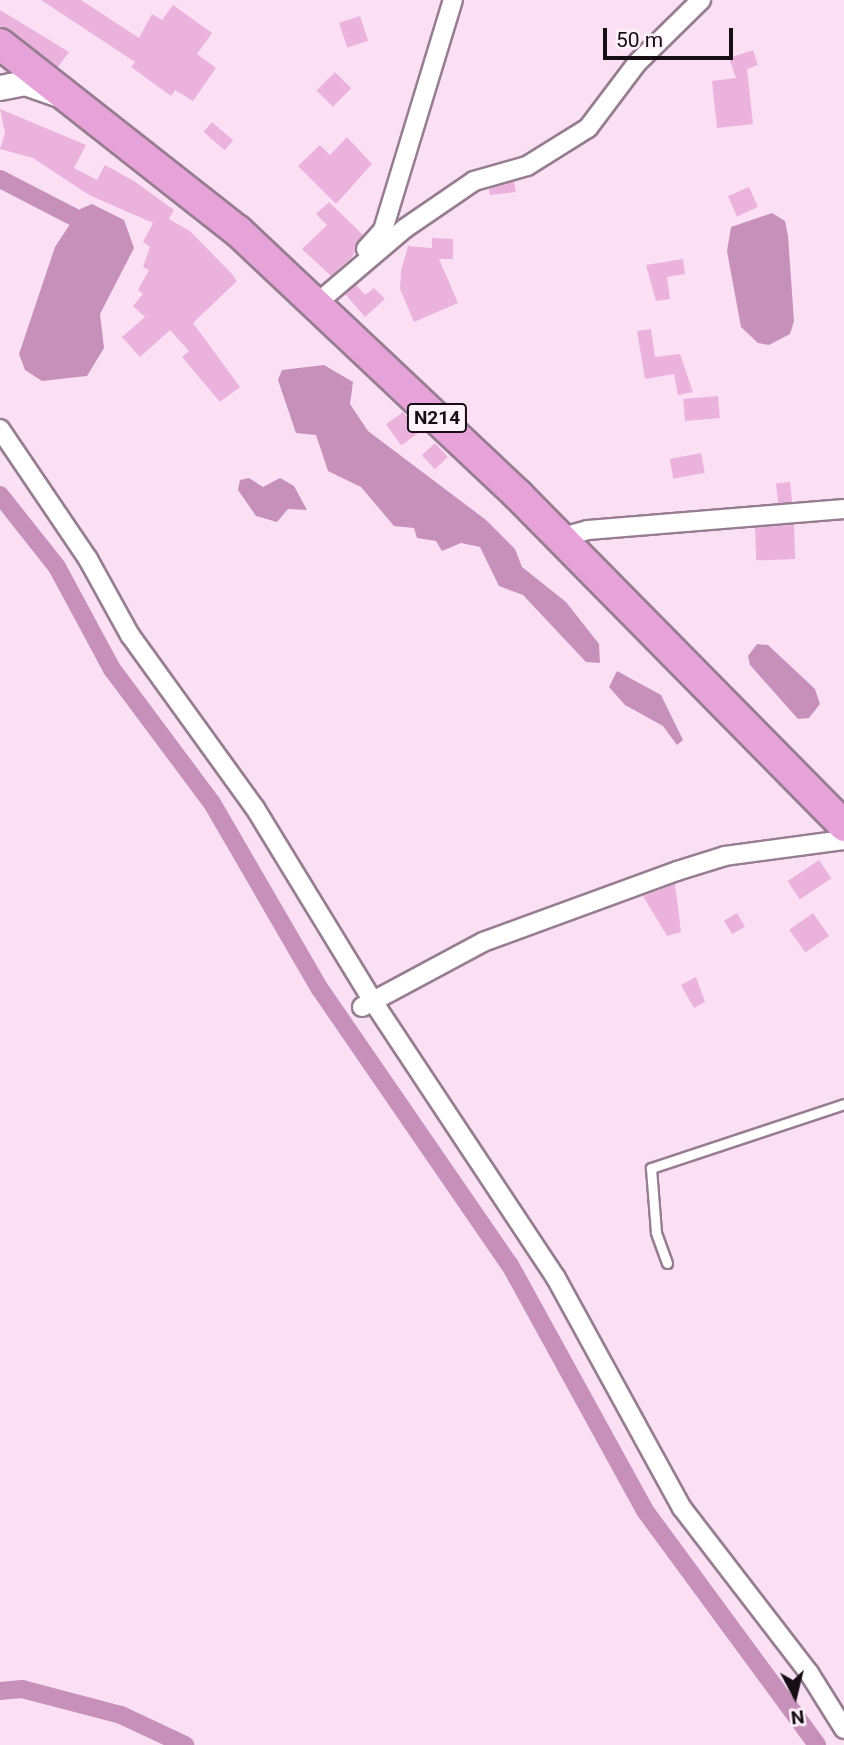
<!DOCTYPE html>
<style>
body{margin:0}
#map{position:relative;width:844px;height:1745px;overflow:hidden;background:#fbe0f4;font-family:Roboto,sans-serif}
div>[style]{position:absolute}
.water>*{inset:0;background:#c790bb}
.canal>*{height:18px;margin:-9px;padding:0 9px;transform-origin:9px;border-radius:9px;background:#c790bb}
.building>*{inset:0;background:#ebb2de;transform-origin:0 0}
.roads{filter:drop-shadow(2px 0 #967d90) drop-shadow(-2px 0 #967d90) drop-shadow(0 2px #967d90) drop-shadow(0 -2px #967d90)}
.service>*{height:9px;margin:-4.5px;padding:0 4.5px;transform-origin:4.5px;border-radius:4.5px;background:#fff}
.minor>*{height:18px;margin:-9px;padding:0 9px;transform-origin:9px;border-radius:9px;background:#fff}
.secondary>*{height:24px;margin:-12px;padding:0 12px;transform-origin:12px;border-radius:12px;background:#fff}
.trunk>*{height:30px;margin:-15px;padding:0 15px;transform-origin:15px;border-radius:15px;background:#e8a2da}
span{translate:-50% -50%;white-space:nowrap;text-align:center;line-height:1.15;-webkit-text-stroke:5px #fef2fb;paint-order:stroke}
.shield-label span{padding:2px 5px;background:#fef2fb;border:2px solid;border-radius:5px;-webkit-text-stroke-width:0}
.shield-label{font-size:19px;color:#170e15;font-weight:700}
.north{position:absolute;left:760px;top:1661px;width:70px;height:70px;-webkit-text-stroke:5px #fef2fb;paint-order:stroke;rotate:173deg;font-size:19px;font-weight:700;line-height:28px;text-align:center;color:#170e15}
.north::after{content:'';display:block;margin:auto;width:24px;height:32px;background:#170e15;clip-path:polygon(50% 0,100% 100%,50% 72%,0 100%)}
.scale{position:absolute;left:603px;top:28px;width:130px;height:32px;box-sizing:border-box;border:4px solid #170e15;border-top:0;padding-left:9px;font-size:21px;line-height:24px;white-space:nowrap;color:#170e15;-webkit-text-stroke:5px #fef2fb;paint-order:stroke}
</style>
<div id="map">
<div class="water">
<div style="clip-path:polygon(92px 204px,124px 220px,134px 248px,100px 314px,104px 348px,87px 376px,42px 381px,25px 370px,19px 354px,55px 247px,80px 209px)"></div>
<div style="clip-path:polygon(772px 213px,785px 221px,788px 236px,794px 321px,790px 334px,769px 345px,758px 343px,741px 327px,727px 251px,731px 227px)"></div>
<div style="clip-path:polygon(324px 365px,353px 382px,350px 404px,368px 431px,486px 520px,515px 549px,522px 567px,566px 602px,599px 644px,600px 663px,586px 662px,523px 595px,499px 586px,480px 547px,461px 543px,442px 551px,436px 541px,417px 538px,414px 528px,394px 526px,361px 487px,328px 471px,316px 435px,296px 433px,278px 380px,282px 370px)"></div>
<div style="clip-path:polygon(249px 478px,263px 487px,280px 478px,294px 486px,307px 510px,288px 509px,277px 522px,256px 516px,238px 490px,240px 480px)"></div>
<div style="clip-path:polygon(757px 644px,768px 645px,815px 689px,820px 704px,809px 718px,798px 719px,750px 665px,748px 656px)"></div>
<div style="clip-path:polygon(617px 671px,661px 695px,683px 740px,677px 745px,663px 726px,625px 705px,609px 687px)"></div>
</div>
<div class="canal">
<div style="left:0;top:179px;width:83px;rotate:27.2deg"></div>
<div style="left:0;top:495px;width:92px;rotate:51.6deg"></div>
<div style="left:57px;top:567px;width:116px;rotate:61.7deg"></div>
<div style="left:112px;top:669px;width:167px;rotate:53.3deg"></div>
<div style="left:212px;top:803px;width:215px;rotate:59.9deg"></div>
<div style="left:320px;top:989px;width:335px;rotate:55.5deg"></div>
<div style="left:510px;top:1265px;width:282px;rotate:61.2deg"></div>
<div style="left:646px;top:1512px;width:289px;rotate:53.7deg"></div>
<div style="left:0;top:1691px;width:22px;rotate:-5deg"></div>
<div style="left:22px;top:1689px;width:102px;rotate:14.7deg"></div>
<div style="left:121px;top:1715px;width:71px;rotate:25.1deg"></div>
</div>
<div class="building">
<div style="clip-path:polygon(41px 0,81px 0,139px 38px,152px 14px,162px 20px,173px 5px,212px 33px,197px 54px,216px 68px,193px 101px,175px 90px,171px 96px,131px 67px,135px 62px)"></div>
<div style="clip-path:polygon(0 10px,69px 52px,58px 67px,0 26px)"></div>
<div style="left:360px;top:16px;width:26px;height:22px;rotate:72deg"></div>
<div style="clip-path:polygon(753px 50px,758px 65px,747px 69px,753px 124px,717px 128px,712px 81px,736px 78px,729px 58px)"></div>
<div style="left:335px;top:72px;width:23px;height:26px;rotate:45deg"></div>
<div style="clip-path:polygon(0 109px,86px 145px,74px 168px,97px 180px,105px 165px,134px 181px,174px 210px,169px 219px,190px 231px,232px 274px,237px 281px,193px 323px,240px 387px,220px 402px,182px 357px,189px 351px,170px 330px,140px 357px,122px 337px,145px 317px,133px 306px,143px 294px,138px 290px,149px 270px,143px 267px,150px 247px,143px 242px,153px 223px,89px 195px,33px 158px,0 149px,5px 133px)"></div>
<div style="left:212px;top:122px;width:28px;height:13px;rotate:41deg"></div>
<div style="clip-path:polygon(347px 137px,372px 164px,336px 204px,298px 166px,320px 145px,330px 155px)"></div>
<div style="clip-path:polygon(514px 181px,516px 192px,490px 195px,489px 189px)"></div>
<div style="left:749px;top:187px;width:22px;height:23px;rotate:66deg"></div>
<div style="clip-path:polygon(329px 202px,363px 235px,352px 257px,331px 276px,302px 249px,327px 225px,316px 214px)"></div>
<div style="clip-path:polygon(432px 238px,453px 239px,453px 259px,439px 259px,458px 303px,414px 322px,400px 289px,401px 271px,408px 246px,432px 248px)"></div>
<div style="clip-path:polygon(683px 259px,685px 274px,667px 277px,670px 299px,656px 301px,646px 265px)"></div>
<div style="clip-path:polygon(356px 285px,365px 295px,374px 288px,385px 299px,365px 317px,345px 294px)"></div>
<div style="clip-path:polygon(651px 329px,655px 357px,680px 354px,693px 392px,678px 395px,674px 374px,645px 379px,637px 331px)"></div>
<div style="left:718px;top:396px;width:22px;height:35px;rotate:85deg"></div>
<div style="left:403px;top:412px;width:26px;height:21px;rotate:54deg"></div>
<div style="left:435px;top:443px;width:19px;height:18px;rotate:47deg"></div>
<div style="left:701px;top:453px;width:20px;height:32px;rotate:79deg"></div>
<div style="left:790px;top:482px;width:20px;height:14px;rotate:84deg"></div>
<div style="left:794px;top:525px;width:34px;height:39px;rotate:88deg"></div>
<div style="left:819px;top:860px;width:22px;height:38px;rotate:56deg"></div>
<div style="clip-path:polygon(675px 884px,681px 932px,667px 936px,643px 896px)"></div>
<div style="left:737px;top:913px;width:16px;height:15px;rotate:60deg"></div>
<div style="left:813px;top:913px;width:28px;height:29px;rotate:55deg"></div>
<div style="clip-path:polygon(696px 977px,705px 1002px,694px 1008px,681px 985px)"></div>
</div>
<div class="roads">
<div class="service">
<div style="left:667px;top:1263px;width:33px;rotate:-110deg"></div>
<div style="left:656px;top:1232px;width:64px;rotate:-94.5deg"></div>
<div style="left:651px;top:1168px;width:203px;rotate:-18.3deg"></div>
</div>
<div class="minor">
<div style="left:366px;top:249px;width:25px;rotate:-48deg"></div>
<div style="left:383px;top:230px;width:240px;rotate:-73.1deg"></div>
<div style="left:316px;top:304px;width:116px;rotate:-40.4deg"></div>
<div style="left:404px;top:229px;width:85px;rotate:-34.4deg"></div>
<div style="left:474px;top:181px;width:55px;rotate:-15.8deg"></div>
<div style="left:527px;top:166px;width:72px;rotate:-31.9deg"></div>
<div style="left:588px;top:128px;width:81px;rotate:-53deg"></div>
<div style="left:637px;top:63px;width:90px;rotate:-44.5deg"></div>
<div style="left:0;top:429px;width:157px;rotate:55.9deg"></div>
<div style="left:88px;top:559px;width:87px;rotate:61.1deg"></div>
<div style="left:130px;top:635px;width:213px;rotate:54.2deg"></div>
<div style="left:255px;top:808px;width:228px;rotate:58.6deg"></div>
<div style="left:374px;top:1003px;width:330px;rotate:56.5deg"></div>
<div style="left:556px;top:1278px;width:262px;rotate:61.3deg"></div>
<div style="left:682px;top:1508px;width:208px;rotate:52.4deg"></div>
<div style="left:809px;top:1673px;width:66px;rotate:58deg"></div>
<div style="left:560px;top:538px;width:29px;rotate:-16deg"></div>
<div style="left:588px;top:530px;width:257px;rotate:-4.7deg"></div>
<div style="left:362px;top:1007px;width:137px;rotate:-28.2deg"></div>
<div style="left:483px;top:942px;width:207px;rotate:-20.1deg"></div>
<div style="left:677px;top:871px;width:50px;rotate:-17.4deg"></div>
<div style="left:725px;top:856px;width:120px;rotate:-7.7deg"></div>
</div>
<div class="secondary">
<div style="left:0;top:88px;width:25px;rotate:-11deg"></div>
<div style="left:25px;top:83px;width:34px;rotate:19deg"></div>
</div>
<div class="trunk">
<div style="left:0;top:44px;width:303px;rotate:38.2deg"></div>
<div style="left:238px;top:231px;width:385px;rotate:43.3deg"></div>
<div style="left:518px;top:495px;width:465px;rotate:45.4deg"></div>
</div>
</div>
<div class="shield-label">
<span style="left:437px;top:418px">N214</span>
</div>
<div class="north">N</div>
<div class="scale">50 m</div>
</div>
